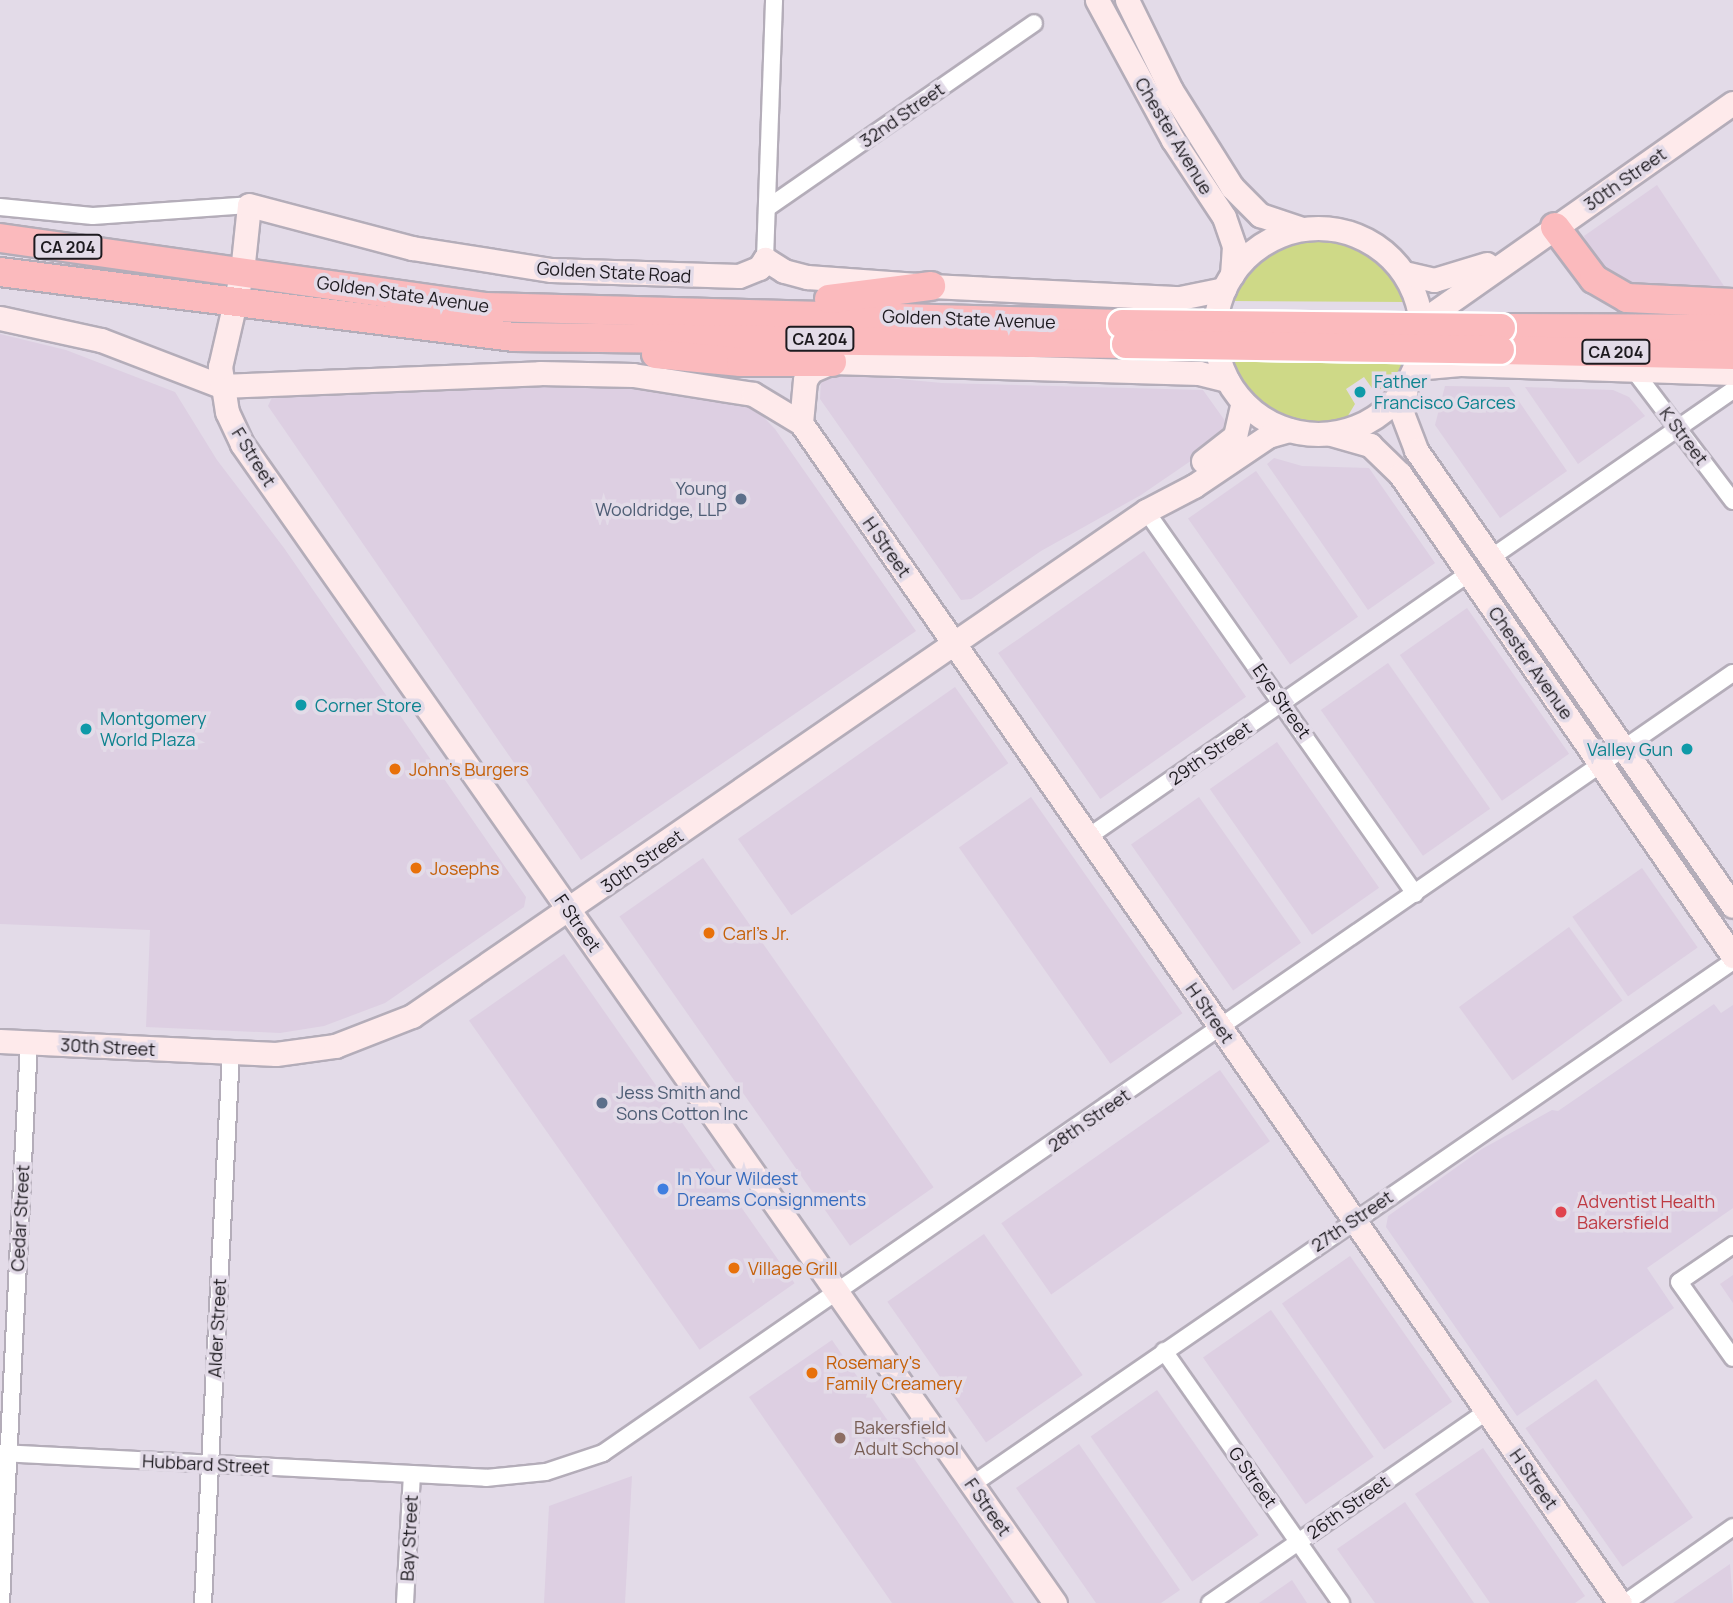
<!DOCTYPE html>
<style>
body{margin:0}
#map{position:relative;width:1733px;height:1603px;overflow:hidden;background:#e3dbe8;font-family:Manrope,sans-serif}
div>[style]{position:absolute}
.commercial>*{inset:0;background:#ddcfe2;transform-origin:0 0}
.medical>*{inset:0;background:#dccfe3}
.green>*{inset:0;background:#ced987}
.roads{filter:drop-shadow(2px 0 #b4adb9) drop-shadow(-2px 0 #b4adb9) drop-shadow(0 2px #b4adb9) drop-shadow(0 -2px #b4adb9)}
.street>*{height:16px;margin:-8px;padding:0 8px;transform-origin:8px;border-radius:8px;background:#fff}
.secondary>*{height:23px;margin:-11.5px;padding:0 11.5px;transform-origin:11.5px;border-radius:11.5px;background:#feeaeb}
.secondary>.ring{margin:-11.5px;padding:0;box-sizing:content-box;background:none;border:23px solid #feeaeb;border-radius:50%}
.highway>*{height:28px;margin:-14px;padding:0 14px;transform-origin:14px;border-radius:14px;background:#fbbabd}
.bridges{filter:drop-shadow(2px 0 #fff) drop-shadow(-2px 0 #fff) drop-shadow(0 2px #fff) drop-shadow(0 -2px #fff)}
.highway-bridge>*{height:28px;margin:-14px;padding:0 14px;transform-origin:14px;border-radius:14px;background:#fbbabd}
.dots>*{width:19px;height:19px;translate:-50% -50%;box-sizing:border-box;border:4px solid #e3dbe8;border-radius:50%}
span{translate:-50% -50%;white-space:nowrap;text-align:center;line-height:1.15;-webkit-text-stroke:7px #e3dbe8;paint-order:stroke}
.shield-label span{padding:2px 5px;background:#e3dbe8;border:2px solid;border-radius:5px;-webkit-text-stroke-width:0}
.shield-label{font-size:16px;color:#1d1a1f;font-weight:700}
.street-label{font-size:18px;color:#1d1a1f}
.culture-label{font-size:18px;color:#0d838f}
.left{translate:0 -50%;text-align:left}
.right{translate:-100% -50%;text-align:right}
.service-label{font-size:18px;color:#4e5e75}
.food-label{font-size:18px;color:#c56008}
.shop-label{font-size:18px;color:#366cbe}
.health-label{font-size:18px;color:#be3a42}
.education-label{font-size:18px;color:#785e54}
</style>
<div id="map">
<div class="commercial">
<div style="clip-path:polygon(1657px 185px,1724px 286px,1638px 289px,1616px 280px,1590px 251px,1584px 236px)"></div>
<div style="clip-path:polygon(0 334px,66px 350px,175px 392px,217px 460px,284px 548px,526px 897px,524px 907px,385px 1003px,324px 1026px,280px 1033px,146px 1027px,150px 930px,0 924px)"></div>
<div style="clip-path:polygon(835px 373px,942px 383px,1203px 390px,1233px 432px,1141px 495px,1041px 551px,971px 599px,961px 600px,820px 399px,821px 379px)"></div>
<div style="clip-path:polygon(617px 381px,752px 405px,775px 429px,916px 631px,581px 860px,268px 406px,274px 393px)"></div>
<div style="clip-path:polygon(1445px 386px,1509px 387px,1567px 471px,1500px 518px,1435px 425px)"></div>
<div style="clip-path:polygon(1525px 387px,1613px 390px,1629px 397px,1645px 416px,1578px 464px)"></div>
<div style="clip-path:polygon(1274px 458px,1302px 466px,1369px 468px,1435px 563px,1368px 610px,1267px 464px)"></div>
<div style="left:1256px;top:471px;width:178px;height:83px;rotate:55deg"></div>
<div style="left:1144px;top:551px;width:178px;height:178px;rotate:55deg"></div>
<div style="left:1467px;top:608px;width:178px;height:82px;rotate:55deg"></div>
<div style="left:1388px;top:663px;width:178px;height:82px;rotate:55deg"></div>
<div style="left:955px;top:687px;width:93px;height:265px;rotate:55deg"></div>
<div style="left:1277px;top:742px;width:178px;height:82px;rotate:55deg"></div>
<div style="left:1031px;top:797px;width:264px;height:88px;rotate:55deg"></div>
<div style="left:1199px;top:797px;width:178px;height:83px;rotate:55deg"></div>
<div style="left:703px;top:858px;width:402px;height:102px;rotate:55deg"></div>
<div style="left:1642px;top:868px;width:97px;height:85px;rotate:55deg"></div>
<div style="left:1569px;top:927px;width:91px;height:136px;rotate:54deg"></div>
<div style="left:564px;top:954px;width:402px;height:116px;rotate:55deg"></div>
<div style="left:1220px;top:1070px;width:87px;height:267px;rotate:55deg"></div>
<div style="left:984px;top:1234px;width:172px;height:118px;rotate:55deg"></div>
<div style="left:1350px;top:1256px;width:178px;height:83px;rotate:55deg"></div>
<div style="clip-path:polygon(1733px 1275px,1733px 1303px,1720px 1284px)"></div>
<div style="left:1271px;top:1310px;width:179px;height:83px;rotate:55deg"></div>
<div style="clip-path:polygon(832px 1340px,1014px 1603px,892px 1603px,749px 1397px)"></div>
<div style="left:1596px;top:1379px;width:169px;height:86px;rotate:55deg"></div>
<div style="left:1157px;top:1390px;width:177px;height:81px;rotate:55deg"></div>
<div style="clip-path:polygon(1079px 1444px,1180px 1590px,1161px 1603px,1096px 1603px,1016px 1488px)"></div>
<div style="clip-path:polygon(1483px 1448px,1585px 1596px,1575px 1603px,1490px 1603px,1415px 1494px)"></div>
<div style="clip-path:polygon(632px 1476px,625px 1603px,544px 1603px,549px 1506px)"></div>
<div style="clip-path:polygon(1405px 1502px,1474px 1603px,1375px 1603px,1337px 1549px)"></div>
<div style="clip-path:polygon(1730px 1564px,1733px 1603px,1673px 1603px)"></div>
<div style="clip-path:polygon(1292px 1580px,1307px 1603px,1259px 1603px)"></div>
</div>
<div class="medical">
<div style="clip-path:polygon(1714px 1004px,1721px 1013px,1733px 1005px,1733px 1208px,1647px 1268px,1674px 1308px,1517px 1416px,1386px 1227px,1388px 1216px,1482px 1149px,1552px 1110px,1558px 1111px)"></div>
</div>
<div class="green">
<div style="clip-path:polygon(1322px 239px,1350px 244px,1372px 255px,1385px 266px,1406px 302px,1232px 301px,1246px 274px,1266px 255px,1301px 241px)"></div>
<div style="clip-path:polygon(1228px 353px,1407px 358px,1398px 384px,1374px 391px,1364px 377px,1346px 389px,1355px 404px,1343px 424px,1317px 426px,1289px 421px,1252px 399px,1239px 382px)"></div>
</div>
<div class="roads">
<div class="street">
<div style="left:770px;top:206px;width:321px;rotate:-34.7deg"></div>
<div style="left:0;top:207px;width:93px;rotate:5.5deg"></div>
<div style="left:93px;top:216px;width:156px;rotate:-4deg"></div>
<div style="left:765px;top:259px;width:259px;rotate:-88deg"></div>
<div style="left:1635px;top:372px;width:162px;rotate:52.8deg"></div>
<div style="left:1146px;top:511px;width:468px;rotate:54.9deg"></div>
<div style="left:1492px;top:557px;width:293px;rotate:-34.7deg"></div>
<div style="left:1088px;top:837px;width:464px;rotate:-34.7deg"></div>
<div style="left:1733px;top:1245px;width:65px;rotate:145.6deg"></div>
<div style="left:1679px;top:1282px;width:93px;rotate:54.6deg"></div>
<div style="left:1164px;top:1351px;width:308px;rotate:54.9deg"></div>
<div style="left:0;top:1453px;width:487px;rotate:2.9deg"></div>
<div style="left:486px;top:1478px;width:60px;rotate:-5.7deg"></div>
<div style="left:546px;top:1472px;width:60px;rotate:-18.4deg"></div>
<div style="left:603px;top:1453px;width:1373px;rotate:-34.62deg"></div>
<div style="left:973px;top:1484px;width:923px;rotate:-34.53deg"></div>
<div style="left:1px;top:1603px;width:561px;rotate:-87.14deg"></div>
<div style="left:203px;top:1603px;width:551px;rotate:-87.09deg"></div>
<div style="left:405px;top:1603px;width:129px;rotate:-86.9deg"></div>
<div style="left:1210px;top:1603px;width:337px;rotate:-34.7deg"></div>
<div style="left:1625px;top:1603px;width:132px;rotate:-35.1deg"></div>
</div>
<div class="secondary">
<div style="left:1097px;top:0;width:159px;rotate:61.5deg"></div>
<div style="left:1173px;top:140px;width:92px;rotate:56.5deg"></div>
<div style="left:1224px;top:217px;width:31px;rotate:71deg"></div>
<div style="left:1234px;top:246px;width:29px;rotate:94deg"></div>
<div style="left:1127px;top:0;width:100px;rotate:63.9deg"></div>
<div style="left:1171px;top:90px;width:115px;rotate:57.8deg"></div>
<div style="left:1232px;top:187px;width:40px;rotate:45deg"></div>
<div style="left:1260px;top:215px;width:44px;rotate:18.4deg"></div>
<div class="ring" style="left:1215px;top:228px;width:183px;height:183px"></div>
<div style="left:1404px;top:273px;width:31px;rotate:13deg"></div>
<div style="left:1434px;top:280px;width:55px;rotate:-16.8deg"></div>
<div style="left:0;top:318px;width:103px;rotate:12.3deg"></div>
<div style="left:101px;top:340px;width:129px;rotate:21deg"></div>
<div style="left:221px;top:386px;width:319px;rotate:-2.3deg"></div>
<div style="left:540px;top:373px;width:93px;rotate:1.2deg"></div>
<div style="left:633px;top:375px;width:121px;rotate:9deg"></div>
<div style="left:753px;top:394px;width:56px;rotate:31.1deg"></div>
<div style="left:801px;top:423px;width:1436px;rotate:55.24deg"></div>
<div style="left:1421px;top:322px;width:381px;rotate:-35.1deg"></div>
<div style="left:1415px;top:368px;width:45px;rotate:-5.1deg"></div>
<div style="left:1460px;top:364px;width:273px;rotate:1.9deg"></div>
<div style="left:1406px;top:386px;width:27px;rotate:98deg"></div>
<div style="left:1402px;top:413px;width:40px;rotate:69deg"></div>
<div style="left:1416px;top:450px;width:555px;rotate:55.19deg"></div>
<div style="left:801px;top:423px;width:43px;rotate:-84.7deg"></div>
<div style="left:805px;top:380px;width:11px;rotate:-56deg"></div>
<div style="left:811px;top:371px;width:23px;rotate:-23deg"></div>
<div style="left:832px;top:362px;width:367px;rotate:1.7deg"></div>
<div style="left:1199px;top:373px;width:29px;rotate:14deg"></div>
<div style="left:1331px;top:434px;width:41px;rotate:15.8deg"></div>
<div style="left:1370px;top:445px;width:42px;rotate:44deg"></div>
<div style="left:1400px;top:474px;width:586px;rotate:55.36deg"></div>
<div style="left:1203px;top:461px;width:41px;rotate:-38deg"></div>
<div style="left:1235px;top:436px;width:35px;rotate:-77deg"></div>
<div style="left:0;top:1041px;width:276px;rotate:2.7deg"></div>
<div style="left:276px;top:1054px;width:60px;rotate:-7.7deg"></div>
<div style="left:335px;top:1046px;width:83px;rotate:-21.3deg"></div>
<div style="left:412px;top:1016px;width:891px;rotate:-34.53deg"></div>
<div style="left:1146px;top:511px;width:54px;rotate:-27.5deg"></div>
<div style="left:1194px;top:486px;width:89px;rotate:-34deg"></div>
<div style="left:1268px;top:436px;width:22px;rotate:-16deg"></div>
<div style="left:1055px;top:1603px;width:1416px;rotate:-125.05deg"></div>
<div style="left:242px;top:444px;width:35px;rotate:-115deg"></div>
<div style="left:227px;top:412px;width:46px;rotate:-98.8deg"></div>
<div style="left:220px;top:367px;width:98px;rotate:-77deg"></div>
<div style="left:242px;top:272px;width:67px;rotate:-84deg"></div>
<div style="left:249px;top:205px;width:169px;rotate:14.8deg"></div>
<div style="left:412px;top:248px;width:141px;rotate:9deg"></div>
<div style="left:551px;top:270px;width:188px;rotate:1.8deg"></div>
<div style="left:739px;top:276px;width:22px;rotate:-22deg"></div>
<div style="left:759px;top:268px;width:11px;rotate:-56deg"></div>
<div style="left:765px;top:259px;width:22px;rotate:32deg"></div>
<div style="left:784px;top:271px;width:24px;rotate:15deg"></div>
<div style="left:807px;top:277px;width:124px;rotate:4.2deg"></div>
<div style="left:931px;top:286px;width:249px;rotate:2.8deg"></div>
<div style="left:1180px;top:298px;width:45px;rotate:-11.6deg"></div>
</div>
<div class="highway">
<div style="left:1555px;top:227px;width:65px;rotate:53.1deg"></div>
<div style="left:1594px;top:279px;width:38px;rotate:30deg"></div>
<div style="left:1627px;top:298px;width:106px;rotate:2.7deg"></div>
<div style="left:0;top:238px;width:491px;rotate:8.1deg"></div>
<div style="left:486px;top:307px;width:636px;rotate:1.53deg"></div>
<div style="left:0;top:272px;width:518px;rotate:7.21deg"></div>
<div style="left:514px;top:337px;width:612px;rotate:0.66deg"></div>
<div style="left:829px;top:299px;width:103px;rotate:-7.3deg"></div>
<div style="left:1501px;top:328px;width:232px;rotate:0.2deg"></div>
<div style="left:1500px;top:350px;width:233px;rotate:1.2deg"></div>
<div style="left:656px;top:354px;width:85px;rotate:5.4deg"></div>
<div style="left:741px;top:362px;width:91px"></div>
</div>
</div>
<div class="bridges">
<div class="highway-bridge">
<div style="left:1122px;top:324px;width:379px;rotate:0.6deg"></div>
<div style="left:1126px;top:344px;width:374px;rotate:0.9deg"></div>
</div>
</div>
<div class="dots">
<div style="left:1360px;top:392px;background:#0f9aa8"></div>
<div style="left:741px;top:499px;background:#5c6f8a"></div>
<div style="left:301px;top:705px;background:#0f9aa8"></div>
<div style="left:86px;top:729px;background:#0f9aa8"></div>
<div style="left:1687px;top:749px;background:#0f9aa8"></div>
<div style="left:395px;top:769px;background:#e8710a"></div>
<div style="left:416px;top:868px;background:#e8710a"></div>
<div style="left:709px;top:933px;background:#e8710a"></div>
<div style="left:602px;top:1103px;background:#5c6f8a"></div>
<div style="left:663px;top:1189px;background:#3f7fe0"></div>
<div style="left:1561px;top:1212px;background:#e0444e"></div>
<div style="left:734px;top:1268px;background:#e8710a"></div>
<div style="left:812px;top:1373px;background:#e8710a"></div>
<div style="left:840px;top:1438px;background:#8d6e63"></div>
</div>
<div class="shield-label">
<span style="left:68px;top:247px">CA 204</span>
<span style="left:820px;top:339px">CA 204</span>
<span style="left:1616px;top:352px">CA 204</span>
</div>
<div class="street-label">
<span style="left:902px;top:115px;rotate:-35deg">32nd Street</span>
<span style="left:1174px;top:136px;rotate:59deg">Chester Avenue</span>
<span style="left:1625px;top:179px;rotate:-35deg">30th Street</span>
<span style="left:614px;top:272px;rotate:3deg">Golden State Road</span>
<span style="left:403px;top:294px;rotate:8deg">Golden State Avenue</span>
<span style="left:969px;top:319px;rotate:2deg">Golden State Avenue</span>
<span style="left:1684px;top:436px;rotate:53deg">K Street</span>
<span style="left:254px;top:457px;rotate:58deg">F Street</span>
<span style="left:887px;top:547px;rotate:55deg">H Street</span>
<span style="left:1531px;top:663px;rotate:55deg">Chester Avenue</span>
<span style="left:1282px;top:701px;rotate:55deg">Eye Street</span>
<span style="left:1210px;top:753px;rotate:-35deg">29th Street</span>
<span style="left:642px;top:861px;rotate:-35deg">30th Street</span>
<span style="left:578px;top:923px;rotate:55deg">F Street</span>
<span style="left:1210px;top:1013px;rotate:55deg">H Street</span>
<span style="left:108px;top:1047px;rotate:3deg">30th Street</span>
<span style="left:1089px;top:1120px;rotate:-35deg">28th Street</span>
<span style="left:20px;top:1218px;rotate:-87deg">Cedar Street</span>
<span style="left:1352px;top:1221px;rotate:-34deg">27th Street</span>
<span style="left:217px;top:1328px;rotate:-87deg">Alder Street</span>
<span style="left:206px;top:1464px;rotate:3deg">Hubbard Street</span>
<span style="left:1253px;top:1477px;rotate:55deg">G Street</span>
<span style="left:1534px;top:1479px;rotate:55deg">H Street</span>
<span style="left:988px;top:1507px;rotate:55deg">F Street</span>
<span style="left:1348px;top:1507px;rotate:-35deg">26th Street</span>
<span style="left:409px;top:1538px;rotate:-87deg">Bay Street</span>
</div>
<div class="culture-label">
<span class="left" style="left:1374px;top:392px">Father<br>Francisco Garces</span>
<span class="left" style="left:315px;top:705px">Corner Store</span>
<span class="left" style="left:100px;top:729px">Montgomery<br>World Plaza</span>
<span class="right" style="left:1673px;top:749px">Valley Gun</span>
</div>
<div class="service-label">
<span class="right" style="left:727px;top:499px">Young<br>Wooldridge, LLP</span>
<span class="left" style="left:616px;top:1103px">Jess Smith and<br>Sons Cotton Inc</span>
</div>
<div class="food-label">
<span class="left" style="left:409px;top:769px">John's Burgers</span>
<span class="left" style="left:430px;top:868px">Josephs</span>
<span class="left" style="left:723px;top:933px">Carl's Jr.</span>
<span class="left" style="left:748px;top:1268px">Village Grill</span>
<span class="left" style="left:826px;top:1373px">Rosemary's<br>Family Creamery</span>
</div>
<div class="shop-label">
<span class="left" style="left:677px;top:1189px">In Your Wildest<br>Dreams Consignments</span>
</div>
<div class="health-label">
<span class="left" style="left:1577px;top:1212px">Adventist Health<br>Bakersfield</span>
</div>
<div class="education-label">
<span class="left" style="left:854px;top:1438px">Bakersfield<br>Adult School</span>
</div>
</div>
